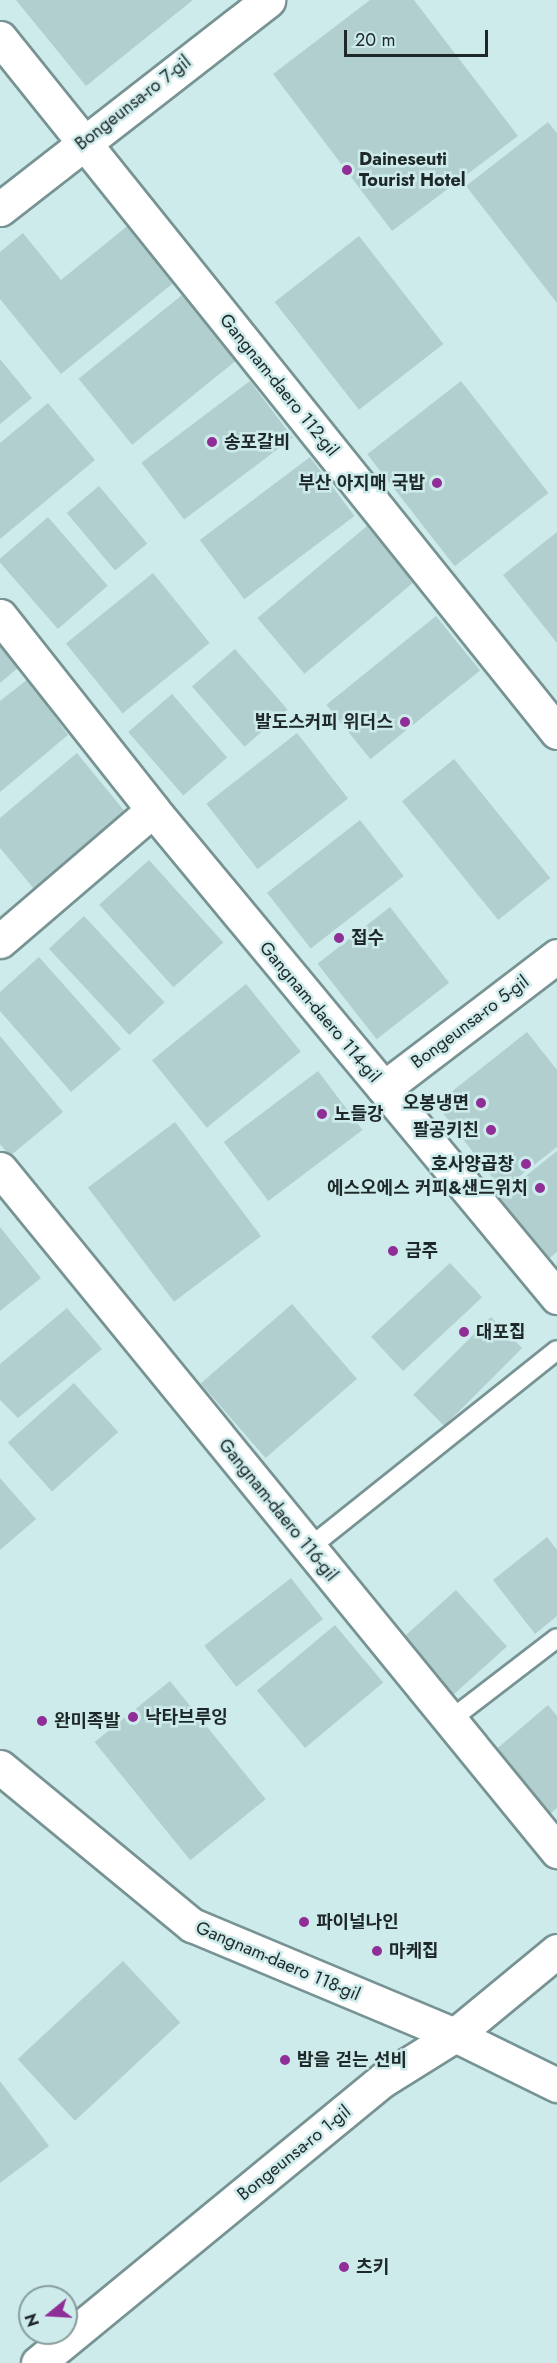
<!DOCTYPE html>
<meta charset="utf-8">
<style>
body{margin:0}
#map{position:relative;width:557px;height:2363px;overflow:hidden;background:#ceebeb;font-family:Jost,"Noto Sans KR",sans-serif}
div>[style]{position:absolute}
.building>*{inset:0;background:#b2cfcf;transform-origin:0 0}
.roads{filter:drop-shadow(2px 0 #789394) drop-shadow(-2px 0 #789394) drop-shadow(0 2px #789394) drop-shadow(0 -2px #789394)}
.service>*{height:18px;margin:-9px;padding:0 9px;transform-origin:9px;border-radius:9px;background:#fff}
.minor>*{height:33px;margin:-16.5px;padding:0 16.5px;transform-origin:16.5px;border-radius:16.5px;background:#fff}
.dots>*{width:16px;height:16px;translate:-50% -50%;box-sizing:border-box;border:3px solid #ceebeb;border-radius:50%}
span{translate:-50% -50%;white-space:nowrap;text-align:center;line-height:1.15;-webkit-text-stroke:5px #ceebeb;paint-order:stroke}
.street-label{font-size:18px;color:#1e2829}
.poi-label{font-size:18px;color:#1e2829;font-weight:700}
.left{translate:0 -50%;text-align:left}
.right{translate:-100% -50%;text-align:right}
.north{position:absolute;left:18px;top:2285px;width:60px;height:60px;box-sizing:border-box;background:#ceebeb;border:2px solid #889d9d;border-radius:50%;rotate:252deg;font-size:16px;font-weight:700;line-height:24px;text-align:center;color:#1e2829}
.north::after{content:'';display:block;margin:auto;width:21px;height:27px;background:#8e2e96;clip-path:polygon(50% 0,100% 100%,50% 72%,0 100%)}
.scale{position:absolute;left:344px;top:30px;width:144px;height:27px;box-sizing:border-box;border:3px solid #1e2829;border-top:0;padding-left:8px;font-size:18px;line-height:21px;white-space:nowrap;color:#1e2829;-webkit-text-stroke:4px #ceebeb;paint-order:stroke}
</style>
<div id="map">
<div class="building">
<div style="clip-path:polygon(16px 0,193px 0,86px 86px)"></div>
<div style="clip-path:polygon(370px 0,414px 0,518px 136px,392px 231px,273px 74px)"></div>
<div style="clip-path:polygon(548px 122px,557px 133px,557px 303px,466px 186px)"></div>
<div style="clip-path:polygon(131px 223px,177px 280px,61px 374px,0 299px,0 252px,23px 233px,61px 280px)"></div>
<div style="left:359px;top:236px;width:137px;height:107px;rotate:52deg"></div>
<div style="left:182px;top:295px;width:85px;height:133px;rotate:51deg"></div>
<div style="clip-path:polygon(0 359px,32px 398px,0 424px)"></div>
<div style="left:250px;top:381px;width:71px;height:136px;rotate:53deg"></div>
<div style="left:461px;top:381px;width:142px;height:119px;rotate:52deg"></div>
<div style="clip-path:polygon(48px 403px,95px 460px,0 539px,0 443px)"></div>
<div style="left:310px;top:457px;width:74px;height:138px;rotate:53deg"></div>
<div style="left:99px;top:486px;width:75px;height:42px;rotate:50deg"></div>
<div style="left:48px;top:517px;width:91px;height:66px;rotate:49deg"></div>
<div style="left:367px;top:526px;width:73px;height:143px;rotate:50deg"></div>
<div style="clip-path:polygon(557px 532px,557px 643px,503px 575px)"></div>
<div style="left:153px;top:573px;width:90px;height:112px;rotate:51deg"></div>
<div style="left:436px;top:616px;width:70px;height:141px;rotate:51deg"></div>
<div style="clip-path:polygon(0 644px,19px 667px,0 683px)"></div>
<div style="left:235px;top:649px;width:80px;height:57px;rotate:49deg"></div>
<div style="clip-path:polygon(28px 679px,68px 735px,0 792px,0 701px)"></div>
<div style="left:172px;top:694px;width:84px;height:58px;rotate:49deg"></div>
<div style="left:297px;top:733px;width:83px;height:115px;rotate:52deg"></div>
<div style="clip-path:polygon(77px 753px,126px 813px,35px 890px,0 848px,0 818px)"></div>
<div style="left:454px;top:759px;width:153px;height:67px;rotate:51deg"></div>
<div style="left:360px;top:820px;width:71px;height:118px;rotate:52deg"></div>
<div style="left:149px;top:860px;width:111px;height:67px;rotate:48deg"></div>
<div style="left:390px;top:907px;width:96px;height:92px;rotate:52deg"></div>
<div style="left:84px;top:916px;width:118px;height:48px;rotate:47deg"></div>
<div style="clip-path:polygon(39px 957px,121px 1049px,71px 1092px,0 1011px,0 992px)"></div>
<div style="left:246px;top:984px;width:87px;height:121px;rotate:51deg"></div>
<div style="clip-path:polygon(527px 1032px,557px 1070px,557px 1147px,502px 1190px,436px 1104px)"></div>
<div style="clip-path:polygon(0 1036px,63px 1112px,10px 1156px,0 1144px)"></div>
<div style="left:318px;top:1071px;width:74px;height:118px;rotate:53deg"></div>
<div style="left:175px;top:1122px;width:143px;height:109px;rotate:53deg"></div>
<div style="clip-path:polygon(557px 1151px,557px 1252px,546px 1261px,497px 1199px)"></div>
<div style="clip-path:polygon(0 1227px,41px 1278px,0 1311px)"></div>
<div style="left:450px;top:1263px;width:47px;height:108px;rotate:47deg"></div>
<div style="left:292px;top:1304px;width:99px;height:121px;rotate:49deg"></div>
<div style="clip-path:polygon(67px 1308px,102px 1349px,18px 1418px,0 1400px,0 1364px)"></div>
<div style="left:491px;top:1317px;width:44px;height:110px;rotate:45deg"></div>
<div style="left:74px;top:1383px;width:66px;height:89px;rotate:48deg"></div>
<div style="clip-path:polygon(0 1478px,36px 1519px,0 1550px)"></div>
<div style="clip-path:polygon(547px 1537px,557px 1550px,557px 1616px,535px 1634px,493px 1580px)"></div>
<div style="left:291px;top:1578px;width:52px;height:110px;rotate:52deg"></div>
<div style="left:456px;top:1590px;width:76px;height:74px;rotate:48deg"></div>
<div style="left:335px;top:1625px;width:75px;height:102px;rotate:50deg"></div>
<div style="left:170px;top:1681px;width:152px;height:97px;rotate:51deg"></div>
<div style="clip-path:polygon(548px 1705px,557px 1716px,557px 1808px,546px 1817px,493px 1752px)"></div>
<div style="left:123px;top:1961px;width:84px;height:144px;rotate:47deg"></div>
<div style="clip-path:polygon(0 2081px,49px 2146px,0 2183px)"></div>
</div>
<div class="roads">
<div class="service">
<div style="left:309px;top:1548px;width:317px;rotate:-38.6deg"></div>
<div style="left:449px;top:1721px;width:136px;rotate:-37.5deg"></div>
</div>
<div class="minor">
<div style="left:0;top:38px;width:890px;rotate:51.25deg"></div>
<div style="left:0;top:209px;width:340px;rotate:-37.9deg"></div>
<div style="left:0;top:616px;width:247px;rotate:51.7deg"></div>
<div style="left:153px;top:810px;width:633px;rotate:50.32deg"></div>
<div style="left:0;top:941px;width:201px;rotate:-40.6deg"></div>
<div style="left:384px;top:1088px;width:218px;rotate:-37.3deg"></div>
<div style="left:0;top:1169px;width:881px;rotate:50.76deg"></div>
<div style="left:0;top:1767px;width:249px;rotate:39.5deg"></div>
<div style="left:192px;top:1925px;width:285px;rotate:22.7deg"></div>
<div style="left:455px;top:2035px;width:114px;rotate:26.1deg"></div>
<div style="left:38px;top:2363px;width:446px;rotate:-39.4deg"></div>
<div style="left:383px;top:2080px;width:85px;rotate:-32deg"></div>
<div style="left:455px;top:2035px;width:132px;rotate:-39.5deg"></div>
</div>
</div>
<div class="dots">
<div style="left:347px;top:170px;background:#8e2e96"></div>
<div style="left:212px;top:442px;background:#8e2e96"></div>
<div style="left:437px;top:483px;background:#8e2e96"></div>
<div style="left:405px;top:722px;background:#8e2e96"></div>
<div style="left:339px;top:938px;background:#8e2e96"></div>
<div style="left:481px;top:1103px;background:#8e2e96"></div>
<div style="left:322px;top:1114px;background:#8e2e96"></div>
<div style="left:491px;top:1130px;background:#8e2e96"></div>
<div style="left:526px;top:1164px;background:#8e2e96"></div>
<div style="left:540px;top:1188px;background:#8e2e96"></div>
<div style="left:393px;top:1251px;background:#8e2e96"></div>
<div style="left:464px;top:1332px;background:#8e2e96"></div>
<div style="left:133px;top:1717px;background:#8e2e96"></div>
<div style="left:42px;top:1721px;background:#8e2e96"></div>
<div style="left:304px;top:1922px;background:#8e2e96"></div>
<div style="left:377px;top:1951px;background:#8e2e96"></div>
<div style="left:285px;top:2060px;background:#8e2e96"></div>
<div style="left:344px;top:2267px;background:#8e2e96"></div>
</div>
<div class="street-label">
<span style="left:133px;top:103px;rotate:-38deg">Bongeunsa-ro 7-gil</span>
<span style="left:279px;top:385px;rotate:51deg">Gangnam-daero 112-gil</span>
<span style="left:320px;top:1012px;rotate:50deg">Gangnam-daero 114-gil</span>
<span style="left:470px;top:1022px;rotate:-37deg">Bongeunsa-ro 5-gil</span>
<span style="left:278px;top:1510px;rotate:51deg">Gangnam-daero 116-gil</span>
<span style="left:278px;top:1961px;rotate:23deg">Gangnam-daero 118-gil</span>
<span style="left:294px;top:2153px;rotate:-39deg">Bongeunsa-ro 1-gil</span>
</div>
<div class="poi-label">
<span class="left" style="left:359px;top:170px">Daineseuti<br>Tourist Hotel</span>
<span class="left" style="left:224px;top:442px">송포갈비</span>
<span class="right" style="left:425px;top:483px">부산 아지매 국밥</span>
<span class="right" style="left:393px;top:722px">발도스커피 위더스</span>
<span class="left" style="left:351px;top:938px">접수</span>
<span class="right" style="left:469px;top:1103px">오봉냉면</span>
<span class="left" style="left:334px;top:1114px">노들강</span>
<span class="right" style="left:479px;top:1130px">팔공키친</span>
<span class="right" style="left:514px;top:1164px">호사양곱창</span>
<span class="right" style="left:528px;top:1188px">에스오에스 커피&amp;샌드위치</span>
<span class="left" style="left:405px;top:1251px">금주</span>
<span class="left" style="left:476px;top:1332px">대포집</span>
<span class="left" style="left:145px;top:1717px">낙타브루잉</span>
<span class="left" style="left:54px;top:1721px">완미족발</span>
<span class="left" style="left:316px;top:1922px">파이널나인</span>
<span class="left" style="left:389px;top:1951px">마케집</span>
<span class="left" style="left:297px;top:2060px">밤을 걷는 선비</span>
<span class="left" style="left:356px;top:2267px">츠키</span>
</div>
<div class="north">N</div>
<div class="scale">20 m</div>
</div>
